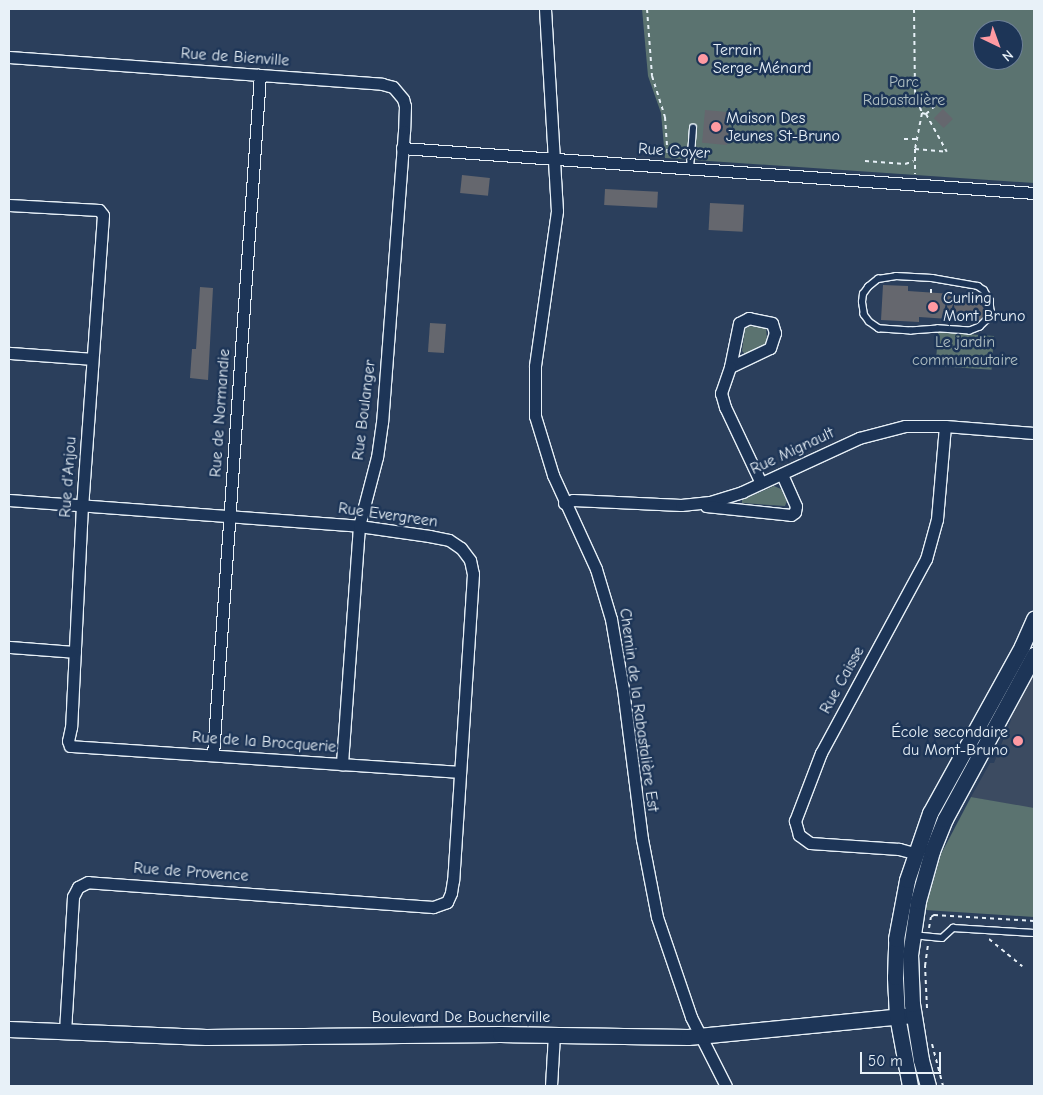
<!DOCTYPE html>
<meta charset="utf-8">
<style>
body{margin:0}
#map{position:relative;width:1043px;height:1095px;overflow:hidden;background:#2b3f5c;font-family:"Comic Neue",sans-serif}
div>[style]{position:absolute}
.built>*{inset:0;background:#3c4b61}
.green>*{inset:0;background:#5b7370;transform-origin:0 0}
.building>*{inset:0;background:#65676e;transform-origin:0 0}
.path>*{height:2px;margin-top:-1px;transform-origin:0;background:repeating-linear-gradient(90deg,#e8f1f8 0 4px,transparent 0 8px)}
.roads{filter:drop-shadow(1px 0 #e8f1f8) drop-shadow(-1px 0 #e8f1f8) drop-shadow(0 1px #e8f1f8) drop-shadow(0 -1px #e8f1f8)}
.service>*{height:5.5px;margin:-2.75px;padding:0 2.75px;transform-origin:2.75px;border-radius:2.75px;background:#1d3557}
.minor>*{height:11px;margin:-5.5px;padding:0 5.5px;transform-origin:5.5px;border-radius:5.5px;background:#1d3557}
.tertiary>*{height:15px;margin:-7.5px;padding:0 7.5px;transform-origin:7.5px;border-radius:7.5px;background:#1d3557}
.dots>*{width:14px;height:14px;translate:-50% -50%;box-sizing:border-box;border:2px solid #1d3557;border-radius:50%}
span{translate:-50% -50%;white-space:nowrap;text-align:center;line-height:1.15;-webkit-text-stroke:5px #1d3557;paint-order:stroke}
.poi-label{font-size:16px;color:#e8f1f8}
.left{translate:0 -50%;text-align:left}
.right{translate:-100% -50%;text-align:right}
.street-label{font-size:16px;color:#e8f1f8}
.park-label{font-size:16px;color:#b0bfc2}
.frame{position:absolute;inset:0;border:10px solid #e8f1f8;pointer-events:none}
.north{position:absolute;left:973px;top:20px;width:50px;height:50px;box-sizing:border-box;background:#1d3557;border:1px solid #6e8097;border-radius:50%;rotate:138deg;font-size:14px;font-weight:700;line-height:20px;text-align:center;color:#e8f1f8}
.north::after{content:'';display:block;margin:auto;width:18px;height:22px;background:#ff9aa2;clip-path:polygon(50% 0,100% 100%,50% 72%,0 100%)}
.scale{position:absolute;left:860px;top:1052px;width:81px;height:22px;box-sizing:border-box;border:2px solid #e8f1f8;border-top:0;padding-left:6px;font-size:15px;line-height:18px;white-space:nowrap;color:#e8f1f8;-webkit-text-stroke:4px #1d3557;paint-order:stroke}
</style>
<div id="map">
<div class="built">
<div style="clip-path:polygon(1034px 674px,1034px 809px,971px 797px,990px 763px,994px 763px,1011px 720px,1011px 716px)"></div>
</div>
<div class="green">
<div style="clip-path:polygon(evenodd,642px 9px,1034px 9px,1034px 183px,665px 158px,661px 113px,648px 76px,642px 9px,983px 30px,1013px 30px,1013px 60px,983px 60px,983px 30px)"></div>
<div style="clip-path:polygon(750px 326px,766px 328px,767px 340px,765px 345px,745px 354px,742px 351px,745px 329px)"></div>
<div style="left:938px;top:332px;width:56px;height:34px;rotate:4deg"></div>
<div style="clip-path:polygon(774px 486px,781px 489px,787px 501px,785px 506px,742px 503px,742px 500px)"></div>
<div style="clip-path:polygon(971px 797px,1034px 808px,1034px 917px,925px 910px,941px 854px)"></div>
</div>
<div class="building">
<div style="left:943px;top:109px;width:14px;height:13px;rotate:45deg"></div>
<div style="left:705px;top:110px;width:25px;height:33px;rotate:5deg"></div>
<div style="left:462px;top:175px;width:28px;height:18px;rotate:6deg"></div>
<div style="left:605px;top:189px;width:53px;height:16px;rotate:3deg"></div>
<div style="left:710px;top:203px;width:34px;height:27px;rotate:3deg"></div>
<div style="clip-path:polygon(883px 285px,908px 286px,908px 291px,982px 296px,985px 301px,984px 316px,979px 321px,919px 317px,919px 322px,881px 320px)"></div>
<div style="clip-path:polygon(200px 287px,213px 288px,208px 380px,190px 378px,192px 349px,196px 349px)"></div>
<div style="left:430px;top:323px;width:16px;height:29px;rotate:4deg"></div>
</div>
<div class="path">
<div style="left:647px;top:9px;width:67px;rotate:85.7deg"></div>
<div style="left:652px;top:76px;width:43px;rotate:72.4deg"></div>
<div style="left:665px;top:117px;width:39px;rotate:86deg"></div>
<div style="left:914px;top:9px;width:83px;rotate:89.3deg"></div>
<div style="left:915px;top:92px;width:22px;rotate:72deg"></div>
<div style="left:922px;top:113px;width:37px;rotate:101deg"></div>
<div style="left:915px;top:149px;width:25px;rotate:90deg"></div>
<div style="left:922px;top:113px;width:4px;rotate:14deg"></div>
<div style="left:926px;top:114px;width:43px;rotate:61.1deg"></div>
<div style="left:926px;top:114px;width:15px;rotate:-42deg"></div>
<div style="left:904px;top:139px;width:13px"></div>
<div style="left:915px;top:149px;width:32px;rotate:5deg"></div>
<div style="left:865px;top:161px;width:40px;rotate:4.3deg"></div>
<div style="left:905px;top:164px;width:9px;rotate:-18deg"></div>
<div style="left:931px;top:293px;width:8px;rotate:-90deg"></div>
<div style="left:929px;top:928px;width:11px;rotate:-80deg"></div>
<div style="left:931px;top:917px;width:4px;rotate:-34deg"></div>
<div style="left:934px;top:915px;width:100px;rotate:3.4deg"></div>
<div style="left:989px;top:939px;width:43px;rotate:39.3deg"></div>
<div style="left:927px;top:1008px;width:42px;rotate:-92.7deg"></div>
<div style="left:925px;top:966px;width:21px;rotate:-82deg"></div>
<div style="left:932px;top:1044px;width:43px;rotate:75.3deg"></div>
</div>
<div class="roads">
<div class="service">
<div style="left:690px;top:168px;width:40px;rotate:-85.7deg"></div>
<div style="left:896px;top:276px;width:36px;rotate:3deg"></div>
<div style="left:932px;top:278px;width:47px;rotate:9.9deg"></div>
<div style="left:978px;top:286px;width:7px;rotate:34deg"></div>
<div style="left:984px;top:290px;width:12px;rotate:59deg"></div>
<div style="left:990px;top:300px;width:11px;rotate:85deg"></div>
<div style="left:991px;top:311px;width:9px;rotate:111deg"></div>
<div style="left:988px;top:319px;width:11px;rotate:135deg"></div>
<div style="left:980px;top:327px;width:11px;rotate:158deg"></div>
<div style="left:970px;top:331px;width:32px;rotate:-176deg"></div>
<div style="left:938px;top:329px;width:27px;rotate:176deg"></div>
<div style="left:911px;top:331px;width:32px;rotate:-176deg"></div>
<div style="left:879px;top:329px;width:12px;rotate:-145deg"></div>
<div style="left:869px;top:322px;width:9px;rotate:-126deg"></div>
<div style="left:864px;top:315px;width:13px;rotate:-99deg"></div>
<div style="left:862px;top:302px;width:8px;rotate:-83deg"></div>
<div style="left:863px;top:294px;width:9px;rotate:-54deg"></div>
<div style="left:868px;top:287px;width:13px;rotate:-39deg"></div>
<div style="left:878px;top:279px;width:18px;rotate:-9deg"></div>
<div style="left:913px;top:935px;width:29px;rotate:6deg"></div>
<div style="left:942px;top:938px;width:15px;rotate:-42deg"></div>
<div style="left:953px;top:928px;width:81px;rotate:3.5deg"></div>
</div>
<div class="minor">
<div style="left:545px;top:9px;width:202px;rotate:86.6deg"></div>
<div style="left:557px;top:211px;width:157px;rotate:98.1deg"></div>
<div style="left:535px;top:366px;width:50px;rotate:90deg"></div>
<div style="left:535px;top:416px;width:62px;rotate:73deg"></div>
<div style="left:553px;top:475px;width:103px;rotate:65.4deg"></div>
<div style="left:596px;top:569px;width:52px;rotate:73.3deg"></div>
<div style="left:611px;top:619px;width:71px;rotate:80.3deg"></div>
<div style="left:623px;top:689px;width:151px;rotate:82.8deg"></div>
<div style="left:642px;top:839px;width:79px;rotate:79.1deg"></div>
<div style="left:657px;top:917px;width:106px;rotate:71.2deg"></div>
<div style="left:691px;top:1017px;width:77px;rotate:63.1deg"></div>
<div style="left:9px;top:57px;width:374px;rotate:4.1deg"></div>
<div style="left:382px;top:84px;width:11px;rotate:15deg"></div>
<div style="left:393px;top:87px;width:16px;rotate:50deg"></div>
<div style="left:403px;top:99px;width:7px;rotate:74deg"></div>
<div style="left:405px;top:106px;width:25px;rotate:92deg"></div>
<div style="left:404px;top:131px;width:292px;rotate:94.3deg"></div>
<div style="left:382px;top:422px;width:35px;rotate:98deg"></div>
<div style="left:377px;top:457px;width:71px;rotate:104.6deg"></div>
<div style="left:359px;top:526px;width:239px;rotate:94.1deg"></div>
<div style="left:402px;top:148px;width:634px;rotate:4.07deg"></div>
<div style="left:9px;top:205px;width:90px;rotate:3.2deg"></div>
<div style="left:99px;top:210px;width:6px;rotate:51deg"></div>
<div style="left:103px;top:215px;width:291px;rotate:94.1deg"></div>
<div style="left:82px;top:505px;width:222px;rotate:92.8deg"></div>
<div style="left:71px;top:727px;width:14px;rotate:102deg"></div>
<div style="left:68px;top:741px;width:5px;rotate:68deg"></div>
<div style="left:70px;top:746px;width:390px;rotate:3.8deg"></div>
<div style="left:9px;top:353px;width:83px;rotate:4.1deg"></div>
<div style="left:730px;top:367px;width:44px;rotate:-25.4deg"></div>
<div style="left:770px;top:348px;width:16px;rotate:-72deg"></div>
<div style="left:775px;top:333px;width:10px;rotate:-107deg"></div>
<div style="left:772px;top:323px;width:24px;rotate:-168deg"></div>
<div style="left:749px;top:318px;width:11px;rotate:153deg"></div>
<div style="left:739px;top:323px;width:45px;rotate:101.6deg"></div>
<div style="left:730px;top:367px;width:28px;rotate:109deg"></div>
<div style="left:721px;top:393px;width:15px;rotate:74deg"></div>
<div style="left:725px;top:407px;width:84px;rotate:64.7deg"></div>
<div style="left:9px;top:500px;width:351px;rotate:4.2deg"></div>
<div style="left:359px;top:526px;width:71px;rotate:8.1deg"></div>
<div style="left:429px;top:536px;width:20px;rotate:11deg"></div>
<div style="left:449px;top:540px;width:14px;rotate:34deg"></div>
<div style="left:461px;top:548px;width:15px;rotate:53deg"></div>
<div style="left:470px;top:560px;width:14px;rotate:78deg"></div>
<div style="left:473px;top:574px;width:307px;rotate:93.7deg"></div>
<div style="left:453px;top:880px;width:13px;rotate:99deg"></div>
<div style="left:451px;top:893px;width:10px;rotate:114deg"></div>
<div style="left:447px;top:902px;width:15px;rotate:160deg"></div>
<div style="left:433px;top:907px;width:346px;rotate:-175.9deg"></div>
<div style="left:88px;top:882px;width:11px;rotate:153deg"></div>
<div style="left:78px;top:887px;width:11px;rotate:117deg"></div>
<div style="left:73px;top:897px;width:136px;rotate:93.4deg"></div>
<div style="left:564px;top:503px;width:9px;rotate:-18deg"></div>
<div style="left:573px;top:500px;width:108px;rotate:2.7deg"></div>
<div style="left:681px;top:505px;width:29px;rotate:-6deg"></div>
<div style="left:710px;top:502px;width:34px;rotate:-17deg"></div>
<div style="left:742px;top:492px;width:129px;rotate:-24.8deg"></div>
<div style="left:859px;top:438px;width:48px;rotate:-14.6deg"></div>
<div style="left:905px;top:426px;width:40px"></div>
<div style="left:945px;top:426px;width:89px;rotate:4.5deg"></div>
<div style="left:706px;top:506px;width:85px;rotate:6deg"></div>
<div style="left:791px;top:515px;width:5px;rotate:-37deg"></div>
<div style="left:795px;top:512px;width:6px;rotate:-81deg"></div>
<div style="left:796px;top:506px;width:35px;rotate:-114deg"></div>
<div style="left:9px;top:647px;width:66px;rotate:4.3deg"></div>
<div style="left:213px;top:755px;width:682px;rotate:-86.05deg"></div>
<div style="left:914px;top:853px;width:16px;rotate:-165deg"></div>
<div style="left:899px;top:849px;width:89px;rotate:-176.1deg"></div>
<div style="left:810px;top:843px;width:14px;rotate:-144deg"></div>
<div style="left:799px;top:835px;width:15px;rotate:-106deg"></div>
<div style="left:795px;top:821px;width:73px;rotate:-69.1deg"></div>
<div style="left:821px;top:753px;width:221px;rotate:-61.6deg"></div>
<div style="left:926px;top:559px;width:41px;rotate:-74.6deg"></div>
<div style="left:937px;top:519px;width:93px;rotate:-85.1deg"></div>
<div style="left:551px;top:1086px;width:52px;rotate:-86.7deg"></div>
</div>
<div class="tertiary">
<div style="left:9px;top:1029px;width:197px;rotate:2.3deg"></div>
<div style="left:206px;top:1037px;width:294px;rotate:-0.6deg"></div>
<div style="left:500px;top:1034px;width:188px;rotate:0.9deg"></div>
<div style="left:688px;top:1037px;width:226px;rotate:-5.6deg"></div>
<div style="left:910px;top:1086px;width:71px;rotate:-100.5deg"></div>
<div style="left:897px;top:1016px;width:39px;rotate:-93deg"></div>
<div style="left:895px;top:977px;width:38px;rotate:-88deg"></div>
<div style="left:896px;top:939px;width:60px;rotate:-79.4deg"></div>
<div style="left:907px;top:880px;width:71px;rotate:-71.1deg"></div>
<div style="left:930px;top:813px;width:191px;rotate:-61.1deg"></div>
<div style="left:1022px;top:646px;width:30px;rotate:-66deg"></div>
<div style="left:928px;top:1086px;width:27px;rotate:-105deg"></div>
<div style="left:921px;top:1060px;width:57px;rotate:-99.1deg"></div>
<div style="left:912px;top:1004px;width:49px;rotate:-92.3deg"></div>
<div style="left:910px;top:955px;width:55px;rotate:-81.6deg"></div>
<div style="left:918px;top:901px;width:52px;rotate:-74.4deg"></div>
<div style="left:932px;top:851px;width:35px;rotate:-68deg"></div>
<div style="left:945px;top:819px;width:187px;rotate:-61.5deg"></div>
</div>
</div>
<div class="dots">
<div style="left:703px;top:59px;background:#ff9aa2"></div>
<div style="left:716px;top:127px;background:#ff9aa2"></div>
<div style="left:933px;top:307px;background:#ff9aa2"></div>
<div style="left:1018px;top:741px;background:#ff9aa2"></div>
</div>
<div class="poi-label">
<span class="left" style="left:713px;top:59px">Terrain<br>Serge-Ménard</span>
<span class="left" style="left:726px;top:127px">Maison Des<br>Jeunes St-Bruno</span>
<span class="left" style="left:943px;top:307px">Curling<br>Mont Bruno</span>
<span class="right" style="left:1008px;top:741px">École secondaire<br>du Mont-Bruno</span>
</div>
<div class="street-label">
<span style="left:235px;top:57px;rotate:4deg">Rue de Bienville</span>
<span style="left:674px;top:151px;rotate:4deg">Rue Goyer</span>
<span style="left:364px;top:410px;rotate:-83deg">Rue Boulanger</span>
<span style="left:220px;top:413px;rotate:-86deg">Rue de Normandie</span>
<span style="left:792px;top:451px;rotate:-25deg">Rue Mignault</span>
<span style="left:68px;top:477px;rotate:-86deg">Rue d'Anjou</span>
<span style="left:388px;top:515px;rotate:8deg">Rue Evergreen</span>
<span style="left:842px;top:680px;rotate:-61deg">Rue Caisse</span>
<span style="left:639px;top:710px;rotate:82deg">Chemin de la Rabastalière Est</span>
<span style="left:264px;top:742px;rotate:4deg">Rue de la Brocquerie</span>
<span style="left:191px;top:872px;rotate:4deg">Rue de Provence</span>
<span style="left:461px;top:1017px">Boulevard De Boucherville</span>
</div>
<div class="park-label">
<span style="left:904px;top:91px">Parc<br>Rabastalière</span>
<span style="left:965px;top:351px">Le jardin<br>communautaire</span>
</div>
<div class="frame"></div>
<div class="north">N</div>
<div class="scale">50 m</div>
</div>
